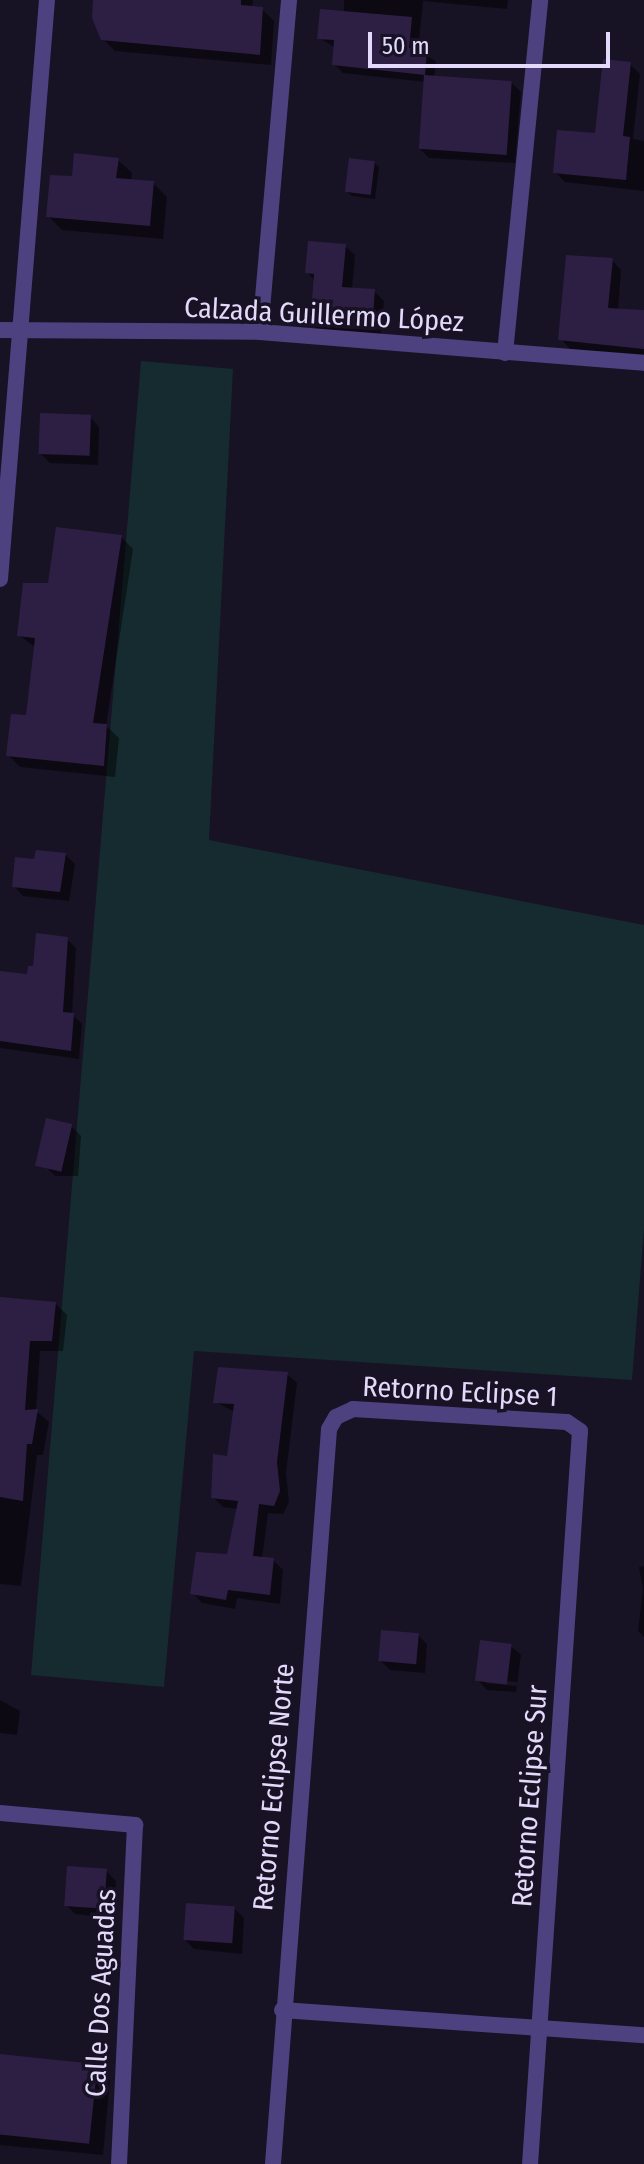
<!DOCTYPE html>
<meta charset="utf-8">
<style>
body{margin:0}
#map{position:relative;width:644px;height:2164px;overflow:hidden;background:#181225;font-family:"Fira Sans Condensed",sans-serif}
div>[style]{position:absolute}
.green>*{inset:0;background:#152b2f}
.shadow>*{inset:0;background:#0007}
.building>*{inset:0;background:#2d1f44;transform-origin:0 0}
.minor>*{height:16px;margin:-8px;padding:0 8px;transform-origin:8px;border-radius:8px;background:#4e4180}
span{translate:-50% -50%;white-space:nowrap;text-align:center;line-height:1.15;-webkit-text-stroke:7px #181225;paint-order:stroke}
.street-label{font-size:28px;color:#e3d9fb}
.scale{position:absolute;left:368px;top:32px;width:242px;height:36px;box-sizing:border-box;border:4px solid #e3d9fb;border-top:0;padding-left:10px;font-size:24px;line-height:28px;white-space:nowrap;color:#e3d9fb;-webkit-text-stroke:6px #181225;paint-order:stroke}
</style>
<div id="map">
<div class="green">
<div style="clip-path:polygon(141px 361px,233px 369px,209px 840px,644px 925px,644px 1228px,632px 1380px,194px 1351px,164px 1687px,31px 1675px)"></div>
</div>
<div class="shadow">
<div style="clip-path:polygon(95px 0,253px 0,252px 8px,262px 9px,274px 21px,271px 65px,115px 51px,103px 39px)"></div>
<div style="clip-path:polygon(344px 0,508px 0,507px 9px,423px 1px,418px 51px,436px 61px,434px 78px,511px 82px,521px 92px,515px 163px,429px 158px,419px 148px,426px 82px,343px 73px,334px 64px,336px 48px,319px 38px,344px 13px)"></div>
<div style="clip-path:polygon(630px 64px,640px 74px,633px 139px,644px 141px,644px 191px,565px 182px,555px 172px,597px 135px)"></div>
<div style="clip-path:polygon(118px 160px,132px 173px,131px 181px,153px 183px,167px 197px,163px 239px,62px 230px,48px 216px,74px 178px)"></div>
<div style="clip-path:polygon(374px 163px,379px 167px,375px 199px,352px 196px,347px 192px)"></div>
<div style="clip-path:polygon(345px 246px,355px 255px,352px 290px,374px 291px,384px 301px,381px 339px,321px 334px,312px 324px,315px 281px,307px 272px)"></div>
<div style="clip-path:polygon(612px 260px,621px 270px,618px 311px,644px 312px,644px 356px,570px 349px,561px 339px)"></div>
<div style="clip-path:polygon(90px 417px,99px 427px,98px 465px,50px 463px,40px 453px)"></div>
<div style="clip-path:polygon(121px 537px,133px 549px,106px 726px,119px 738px,115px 777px,20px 767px,8px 755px,28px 717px,36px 648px,19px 635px,50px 585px)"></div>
<div style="clip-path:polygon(65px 854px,75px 864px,69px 901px,23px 896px,14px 886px,36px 862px)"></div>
<div style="clip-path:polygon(67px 939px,76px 948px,72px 1014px,82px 1024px,79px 1059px,0 1048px,0 973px,28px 977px)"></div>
<div style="clip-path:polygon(71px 1126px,81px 1136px,78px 1176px,55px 1176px,45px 1166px)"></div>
<div style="clip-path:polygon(0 1299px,56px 1304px,67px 1315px,63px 1351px,40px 1351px,36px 1411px,49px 1422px,43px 1455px,37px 1455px,21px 1586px,0 1584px)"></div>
<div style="clip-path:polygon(287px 1374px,297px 1383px,286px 1473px,289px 1502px,283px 1514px,268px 1513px,262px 1559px,273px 1560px,283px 1570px,280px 1604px,237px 1598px,235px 1609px,202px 1603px,193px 1593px,229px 1556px,238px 1509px,223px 1507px,213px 1497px,229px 1458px,235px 1412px,215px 1402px)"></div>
<div style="clip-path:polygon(644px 1566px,644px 1637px,638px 1631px,643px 1589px,639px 1567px)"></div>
<div style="clip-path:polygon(418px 1635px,427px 1644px,425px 1673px,390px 1670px,381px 1661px)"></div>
<div style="clip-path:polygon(evenodd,511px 1646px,521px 1655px,516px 1692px,487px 1690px,478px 1680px,511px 1646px,486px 1679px,517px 1682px,517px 1686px,486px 1683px,486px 1679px)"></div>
<div style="clip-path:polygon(0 1700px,20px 1711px,17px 1735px,0 1733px)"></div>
<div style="clip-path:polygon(106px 1871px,116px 1881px,112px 1918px,75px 1914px,66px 1905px)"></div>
<div style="clip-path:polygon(234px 1908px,244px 1918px,242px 1954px,194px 1949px,184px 1939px)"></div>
<div style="clip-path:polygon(0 2056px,96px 2066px,110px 2080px,103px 2155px,0 2145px)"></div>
</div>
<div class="building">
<div style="clip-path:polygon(93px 0,241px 0,241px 5px,263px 7px,260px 55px,101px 40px,92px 18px)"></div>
<div style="clip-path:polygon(320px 9px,412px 17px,409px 48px,427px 50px,425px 75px,332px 65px,334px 40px,317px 39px)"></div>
<div style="clip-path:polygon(603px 59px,631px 62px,623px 136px,630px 137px,626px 180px,553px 173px,557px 130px,595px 133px)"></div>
<div style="left:424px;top:75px;width:88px;height:74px;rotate:4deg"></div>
<div style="clip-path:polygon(74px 153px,119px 158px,116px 178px,154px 181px,150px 226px,46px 217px,50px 175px,72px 176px)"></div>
<div style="left:349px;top:158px;width:26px;height:34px;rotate:7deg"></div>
<div style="clip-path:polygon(308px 241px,346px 244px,342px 287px,375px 289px,372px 330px,310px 325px,314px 274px,305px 273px)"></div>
<div style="clip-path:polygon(566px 255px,613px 258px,608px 308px,644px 310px,644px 349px,558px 340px)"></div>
<div style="left:40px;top:413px;width:51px;height:41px;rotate:2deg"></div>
<div style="clip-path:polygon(56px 527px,122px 535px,93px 723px,107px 724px,104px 766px,6px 756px,11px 714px,26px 715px,35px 638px,17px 636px,23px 583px,48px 583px)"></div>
<div style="clip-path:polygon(36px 850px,66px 853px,60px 892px,12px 887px,15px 857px,34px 859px)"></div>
<div style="clip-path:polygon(36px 933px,68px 937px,63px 1012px,74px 1013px,71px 1051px,0 1041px,0 971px,27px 974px,28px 966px,33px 966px)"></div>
<div style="left:46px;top:1118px;width:27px;height:49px;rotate:13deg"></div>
<div style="clip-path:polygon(0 1297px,56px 1302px,52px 1341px,30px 1341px,25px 1410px,38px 1409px,32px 1444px,27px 1444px,23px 1501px,0 1497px)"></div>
<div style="clip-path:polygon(218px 1367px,288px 1372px,277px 1462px,280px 1491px,274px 1506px,259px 1504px,253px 1556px,274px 1558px,270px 1595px,228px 1590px,226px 1600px,190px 1594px,196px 1552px,227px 1554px,238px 1501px,211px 1498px,213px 1454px,227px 1456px,234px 1404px,213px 1403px)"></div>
<div style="left:381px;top:1630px;width:38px;height:31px;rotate:5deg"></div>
<div style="left:480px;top:1640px;width:32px;height:41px;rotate:7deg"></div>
<div style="left:67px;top:1866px;width:40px;height:40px;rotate:4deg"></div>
<div style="left:186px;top:1903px;width:49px;height:37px;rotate:4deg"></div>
<div style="left:0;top:2054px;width:98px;height:80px;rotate:6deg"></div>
</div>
<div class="minor">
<div style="left:0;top:330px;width:260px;rotate:0.4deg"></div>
<div style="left:260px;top:332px;width:385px;rotate:4.6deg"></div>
<div style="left:260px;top:332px;width:333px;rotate:-85deg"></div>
<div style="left:505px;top:353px;width:355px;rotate:-84.3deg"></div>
<div style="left:0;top:579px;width:581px;rotate:-85.36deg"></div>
<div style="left:0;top:1813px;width:136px;rotate:5.1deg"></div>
<div style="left:135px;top:1825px;width:339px;rotate:92.7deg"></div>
<div style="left:282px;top:2010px;width:363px;rotate:4deg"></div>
<div style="left:273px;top:2164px;width:737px;rotate:-85.64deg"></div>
<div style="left:329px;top:1429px;width:14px;rotate:-60deg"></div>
<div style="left:336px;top:1417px;width:19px;rotate:-25deg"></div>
<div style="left:353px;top:1409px;width:214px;rotate:3.5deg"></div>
<div style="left:567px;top:1422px;width:16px;rotate:35deg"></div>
<div style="left:580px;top:1431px;width:735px;rotate:93.9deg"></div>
</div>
<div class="street-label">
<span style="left:324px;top:315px;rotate:3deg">Calzada Guillermo López</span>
<span style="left:460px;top:1392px;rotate:3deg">Retorno Eclipse 1</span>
<span style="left:274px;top:1787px;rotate:-85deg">Retorno Eclipse Norte</span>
<span style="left:530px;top:1796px;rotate:-86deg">Retorno Eclipse Sur</span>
<span style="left:101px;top:1993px;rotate:-87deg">Calle Dos Aguadas</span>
</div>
<div class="scale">50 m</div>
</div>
